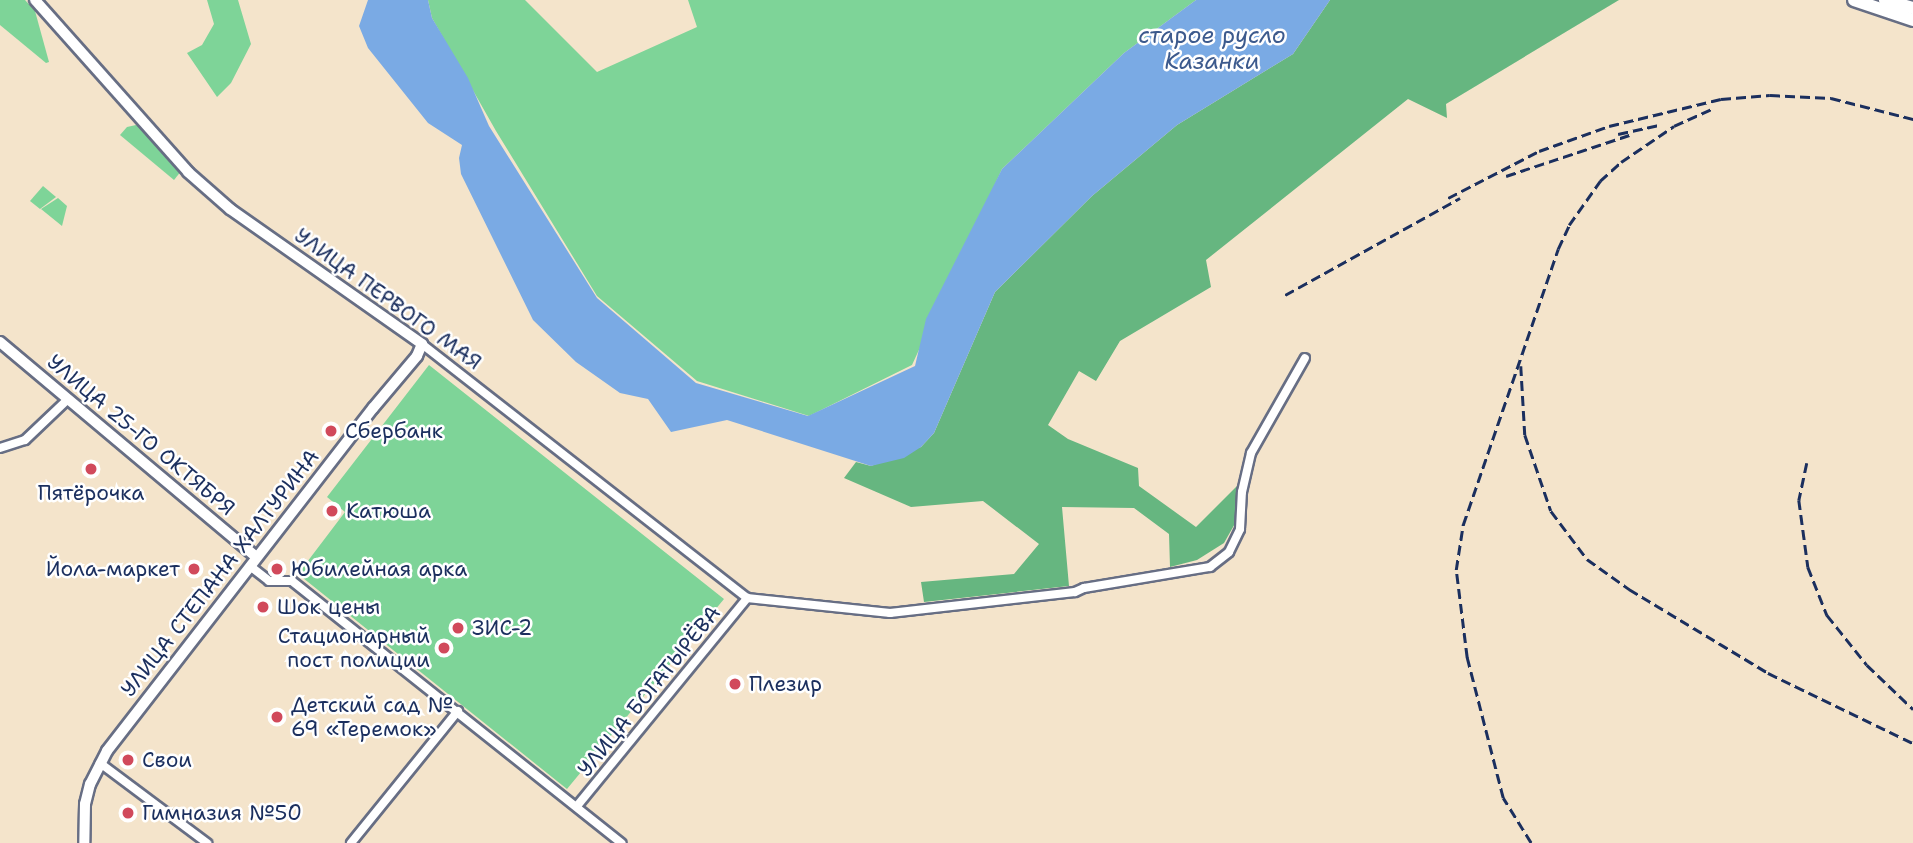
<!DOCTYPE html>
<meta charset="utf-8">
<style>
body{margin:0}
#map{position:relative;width:1913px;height:843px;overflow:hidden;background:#f4e4cb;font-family:"Shantell Sans",sans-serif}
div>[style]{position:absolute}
.green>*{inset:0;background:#7ed498}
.forest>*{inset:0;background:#66b680}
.water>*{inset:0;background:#7aaae4}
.roads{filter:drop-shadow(2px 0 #676e84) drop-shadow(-2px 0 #676e84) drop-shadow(0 2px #676e84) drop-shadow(0 -2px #676e84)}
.minor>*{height:8px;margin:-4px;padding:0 4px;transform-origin:4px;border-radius:4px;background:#fff}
.tertiary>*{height:10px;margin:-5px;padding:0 5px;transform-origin:5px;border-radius:5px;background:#fff}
.secondary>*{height:12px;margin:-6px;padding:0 6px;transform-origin:6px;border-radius:6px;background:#fff}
.rail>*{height:2.5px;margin-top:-1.25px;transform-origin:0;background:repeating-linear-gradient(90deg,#1b2f5e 0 10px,transparent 0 15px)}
.dots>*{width:19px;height:19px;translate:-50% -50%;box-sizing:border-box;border:4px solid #fff;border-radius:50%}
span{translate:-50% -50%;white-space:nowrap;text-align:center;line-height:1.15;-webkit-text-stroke:5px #fff;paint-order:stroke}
.street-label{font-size:21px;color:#1b2f5e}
.poi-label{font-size:21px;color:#1b2f5e}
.left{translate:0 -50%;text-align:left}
.right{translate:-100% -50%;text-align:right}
.water-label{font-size:23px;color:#3c5a8d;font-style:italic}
</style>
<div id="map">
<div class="green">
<div style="clip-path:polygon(0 0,25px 0,35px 11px,49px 62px,46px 63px,0 25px)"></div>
<div style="clip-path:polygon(207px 0,238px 0,251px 44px,231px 83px,217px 97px,187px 53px,202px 45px,214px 24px)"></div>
<div style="clip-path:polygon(428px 0,525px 0,597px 72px,697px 27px,688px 0,1196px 0,1124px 53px,1002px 169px,912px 365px,809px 416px,697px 381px,597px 296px,496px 131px,432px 18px)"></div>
<div style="clip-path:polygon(136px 125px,144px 129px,182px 170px,174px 180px,120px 135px,127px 127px)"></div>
<div style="clip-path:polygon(43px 186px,56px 197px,40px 209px,30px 201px)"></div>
<div style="clip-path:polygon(58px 198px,67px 206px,62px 226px,41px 209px)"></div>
<div style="clip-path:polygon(429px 365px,724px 599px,567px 789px,298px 574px,345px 512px,327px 497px)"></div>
</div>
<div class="forest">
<div style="clip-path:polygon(1330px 0,1619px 0,1446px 104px,1447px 118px,1408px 99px,1206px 260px,1211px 287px,1120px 341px,1096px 381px,1079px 371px,1048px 425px,1068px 439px,1138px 468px,1139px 486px,1196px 527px,1238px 485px,1237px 520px,1224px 543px,1197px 560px,1170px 567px,1169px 534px,1134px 508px,1062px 507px,1069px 586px,924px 602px,921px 582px,1014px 574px,1039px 544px,983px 501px,911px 507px,844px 478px,856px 462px,871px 466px,921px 447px,934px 433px,995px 292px,1092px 196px,1177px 125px,1293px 54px)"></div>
</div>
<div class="water">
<div style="clip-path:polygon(368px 0,428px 0,432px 18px,468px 78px,489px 126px,597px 298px,696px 383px,808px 416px,915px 366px,926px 319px,1002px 169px,1124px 53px,1196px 0,1330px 0,1293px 54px,1177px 125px,1092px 196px,995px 292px,934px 433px,921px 447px,904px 458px,871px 466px,727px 420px,671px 432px,648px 399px,620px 393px,576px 362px,533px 320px,461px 174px,459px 158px,462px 145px,428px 123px,368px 48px,359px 26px)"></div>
</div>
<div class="roads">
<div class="minor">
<div style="left:422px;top:344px;width:412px;rotate:38deg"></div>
<div style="left:0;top:448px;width:26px;rotate:-18deg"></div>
<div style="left:25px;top:440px;width:59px;rotate:-43.6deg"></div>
<div style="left:250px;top:566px;width:24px;rotate:38deg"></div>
<div style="left:269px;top:581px;width:23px"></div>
<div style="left:292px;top:581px;width:421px;rotate:38.5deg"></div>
<div style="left:747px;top:598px;width:144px;rotate:6deg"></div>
<div style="left:890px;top:613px;width:186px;rotate:-6.5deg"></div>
<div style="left:1075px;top:592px;width:10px;rotate:-24deg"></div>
<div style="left:1084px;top:588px;width:128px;rotate:-9.5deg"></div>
<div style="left:1210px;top:567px;width:24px;rotate:-38deg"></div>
<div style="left:1229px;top:552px;width:25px;rotate:-64deg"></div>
<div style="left:1240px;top:529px;width:37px;rotate:-87deg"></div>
<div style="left:1242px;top:492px;width:40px;rotate:-77deg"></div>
<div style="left:1251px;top:453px;width:109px;rotate:-60.4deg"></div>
<div style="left:100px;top:763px;width:134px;rotate:36.8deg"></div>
<div style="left:577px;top:806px;width:269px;rotate:-50.7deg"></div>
<div style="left:351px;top:843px;width:170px;rotate:-51deg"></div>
</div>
<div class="tertiary">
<div style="left:35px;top:0;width:230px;rotate:48.3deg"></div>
<div style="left:188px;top:172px;width:56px;rotate:41.4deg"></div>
<div style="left:230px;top:209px;width:235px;rotate:35.1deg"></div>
<div style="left:422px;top:344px;width:13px;rotate:113deg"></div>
<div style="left:417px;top:356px;width:68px;rotate:130.2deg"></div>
<div style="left:373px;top:408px;width:434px;rotate:127.8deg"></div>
<div style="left:107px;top:751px;width:37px;rotate:117deg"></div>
<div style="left:90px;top:784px;width:21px;rotate:104deg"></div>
<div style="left:85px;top:804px;width:39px;rotate:91deg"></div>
<div style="left:0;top:342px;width:334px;rotate:40deg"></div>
</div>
<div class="secondary">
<div style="left:1854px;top:0;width:62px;rotate:18.7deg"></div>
<div style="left:1885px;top:0;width:29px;rotate:16deg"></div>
</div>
</div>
<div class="rail">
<div style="left:1618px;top:134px;width:42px;rotate:-12.4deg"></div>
<div style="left:1506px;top:176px;width:130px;rotate:-18.4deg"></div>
<div style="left:1448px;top:198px;width:102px;rotate:-27.3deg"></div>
<div style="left:1539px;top:151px;width:74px;rotate:-19.7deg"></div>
<div style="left:1609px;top:126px;width:115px;rotate:-13.6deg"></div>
<div style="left:1721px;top:99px;width:49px;rotate:-4.7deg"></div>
<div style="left:1770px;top:95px;width:61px;rotate:2.8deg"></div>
<div style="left:1831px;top:98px;width:85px;rotate:14.4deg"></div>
<div style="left:1285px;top:295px;width:200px;rotate:-29deg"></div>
<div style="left:1521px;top:366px;width:69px;rotate:86.7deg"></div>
<div style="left:1525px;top:435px;width:80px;rotate:71.1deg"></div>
<div style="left:1551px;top:511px;width:60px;rotate:53.1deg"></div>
<div style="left:1587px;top:559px;width:52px;rotate:35.5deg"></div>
<div style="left:1629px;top:589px;width:162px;rotate:31.1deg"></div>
<div style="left:1768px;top:673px;width:161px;rotate:25.8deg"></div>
<div style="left:1807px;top:463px;width:38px;rotate:102deg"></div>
<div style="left:1799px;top:500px;width:68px;rotate:82.3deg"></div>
<div style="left:1808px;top:567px;width:52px;rotate:68.4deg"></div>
<div style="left:1827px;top:615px;width:64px;rotate:51.3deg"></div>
<div style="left:1867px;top:665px;width:64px;rotate:43.7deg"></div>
<div style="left:1531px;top:843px;width:53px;rotate:-121.9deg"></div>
<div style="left:1503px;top:798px;width:145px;rotate:-104.4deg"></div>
<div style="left:1467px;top:658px;width:89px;rotate:-97.1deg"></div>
<div style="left:1456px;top:570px;width:46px;rotate:-81.2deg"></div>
<div style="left:1463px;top:525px;width:292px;rotate:-71deg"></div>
<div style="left:1558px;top:249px;width:26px;rotate:-65deg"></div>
<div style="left:1569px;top:225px;width:54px;rotate:-54.8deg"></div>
<div style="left:1600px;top:181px;width:28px;rotate:-42deg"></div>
<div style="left:1621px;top:162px;width:64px;rotate:-34.2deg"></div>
<div style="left:1674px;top:126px;width:44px;rotate:-24.2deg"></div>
</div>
<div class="dots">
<div style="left:331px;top:431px;background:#d1495b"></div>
<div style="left:91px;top:469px;background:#d1495b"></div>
<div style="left:332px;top:511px;background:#d1495b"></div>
<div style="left:194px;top:569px;background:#d1495b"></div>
<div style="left:277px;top:569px;background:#d1495b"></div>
<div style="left:263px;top:607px;background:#d1495b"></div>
<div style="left:458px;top:628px;background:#d1495b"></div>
<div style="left:444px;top:648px;background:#d1495b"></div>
<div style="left:735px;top:684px;background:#d1495b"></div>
<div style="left:277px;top:717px;background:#d1495b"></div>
<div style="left:128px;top:760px;background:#d1495b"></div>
<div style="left:128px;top:813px;background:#d1495b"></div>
</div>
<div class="street-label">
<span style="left:388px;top:299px;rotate:36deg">УЛИЦА ПЕРВОГО МАЯ</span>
<span style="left:141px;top:435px;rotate:40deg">УЛИЦА 25-ГО ОКТЯБРЯ</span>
<span style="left:220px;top:573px;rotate:-52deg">УЛИЦА СТЕПАНА ХАЛТУРИНА</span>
<span style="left:649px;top:691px;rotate:-51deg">УЛИЦА БОГАТЫРЁВА</span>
</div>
<div class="poi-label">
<span class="left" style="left:345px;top:431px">Сбербанк</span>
<span style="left:91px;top:493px">Пятёрочка</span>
<span class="left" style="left:346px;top:511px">Катюша</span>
<span class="right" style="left:180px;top:569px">Йола-маркет</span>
<span class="left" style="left:291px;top:569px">Юбилейная арка</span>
<span class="left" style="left:277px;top:607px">Шок цены</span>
<span class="left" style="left:472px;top:628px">ЗИС-2</span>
<span class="right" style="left:430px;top:648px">Стационарный<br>пост полиции</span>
<span class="left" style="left:749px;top:684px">Плезир</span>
<span class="left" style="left:291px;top:717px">Детский сад №<br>69 «Теремок»</span>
<span class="left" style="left:142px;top:760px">Свои</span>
<span class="left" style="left:142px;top:813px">Гимназия №50</span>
</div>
<div class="water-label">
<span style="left:1212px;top:48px">старое русло<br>Казанки</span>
</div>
</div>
